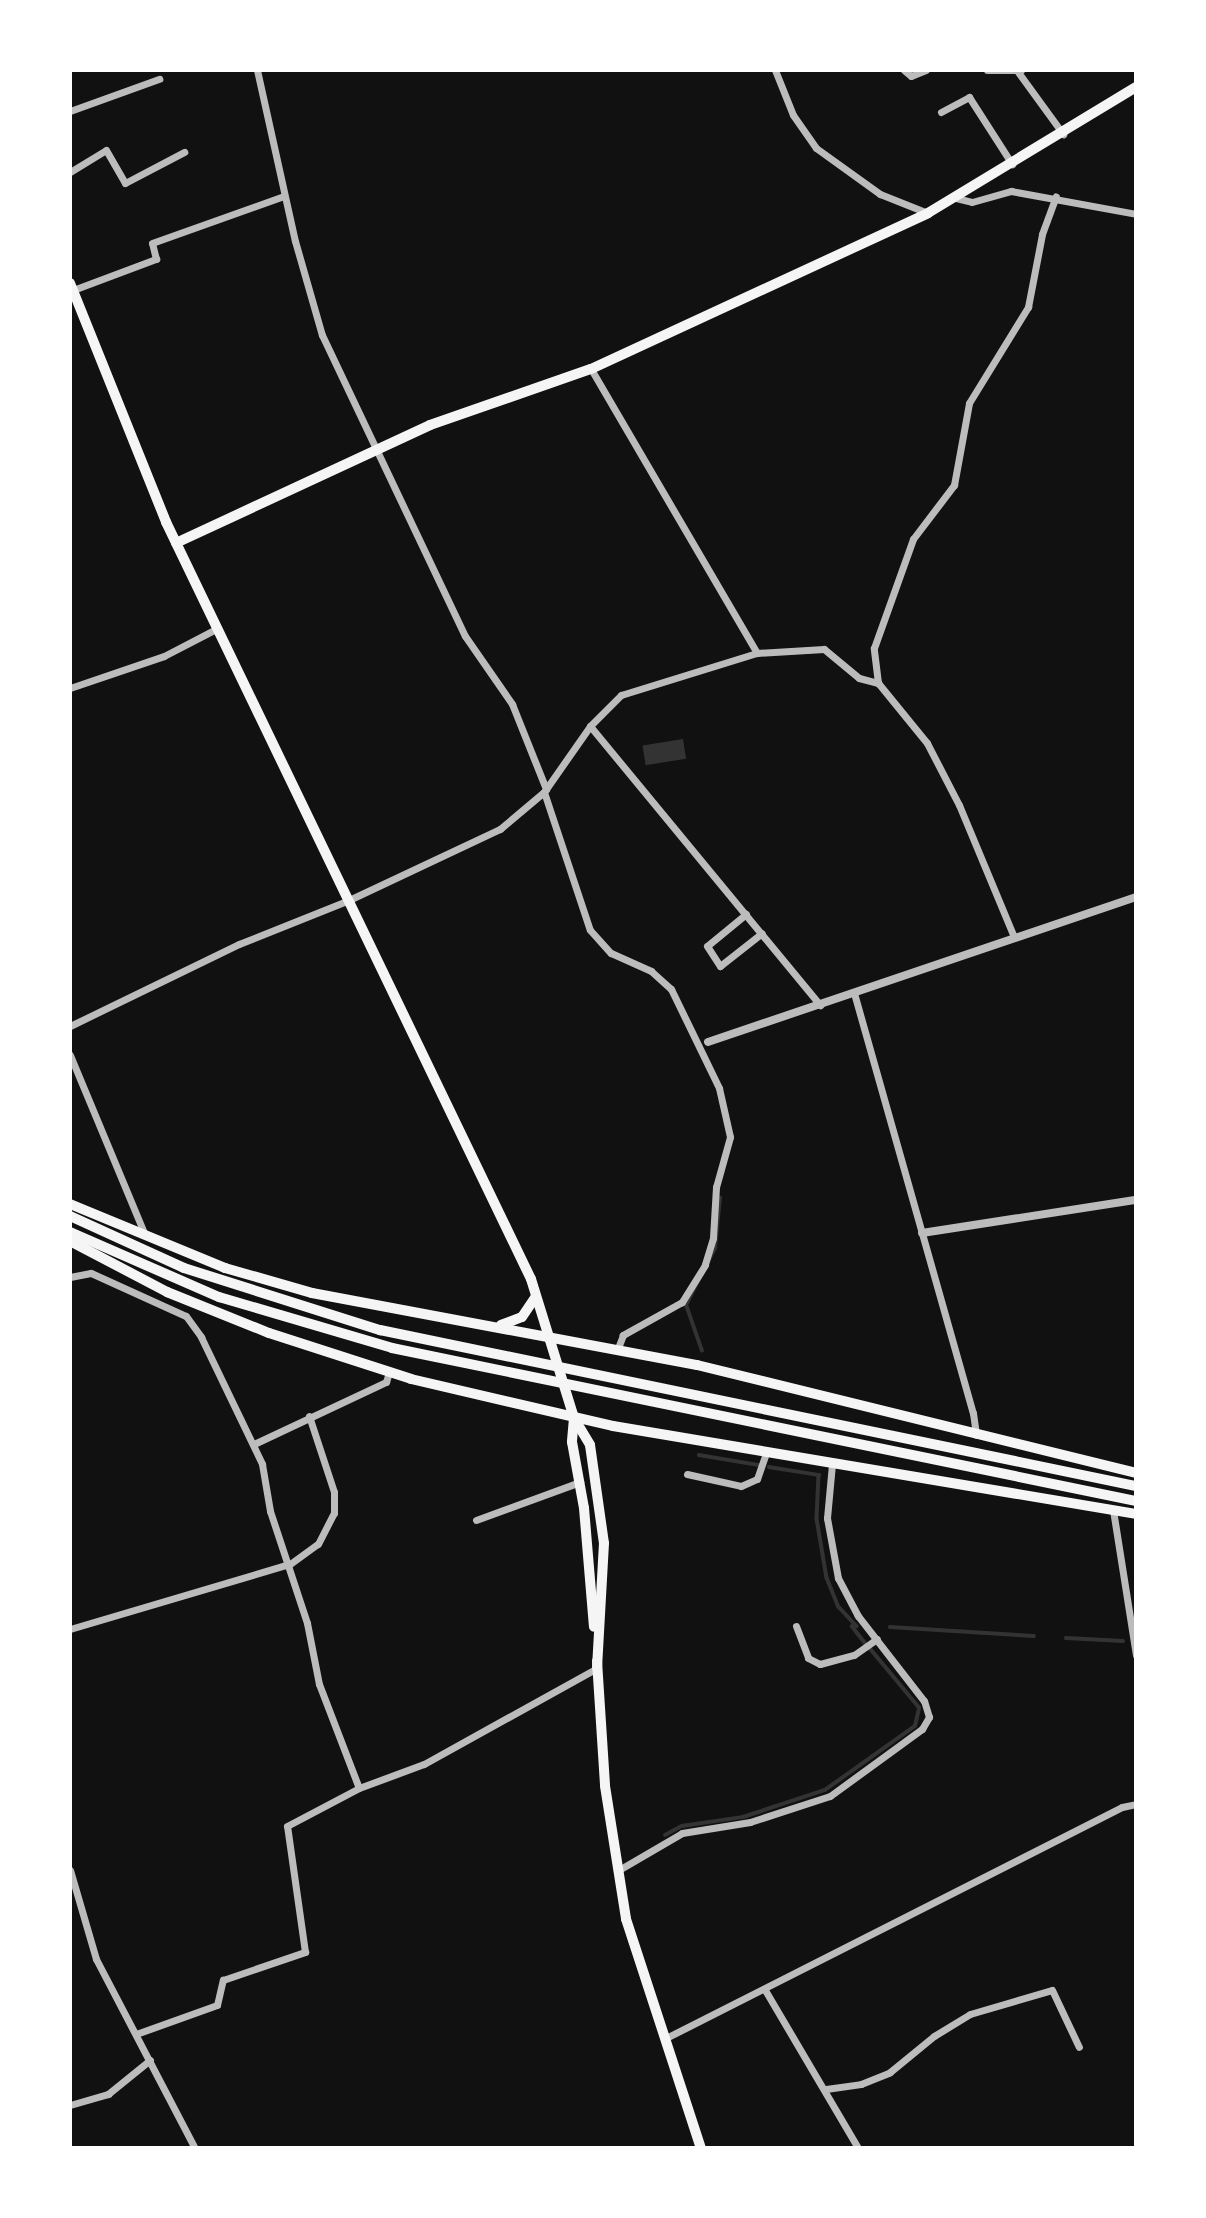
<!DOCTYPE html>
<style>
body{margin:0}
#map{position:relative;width:1206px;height:2218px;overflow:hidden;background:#111;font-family:Lato,sans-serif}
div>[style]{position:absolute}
.water>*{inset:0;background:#333;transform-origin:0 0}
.stream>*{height:3.5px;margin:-1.75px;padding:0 1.75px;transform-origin:1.75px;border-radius:1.75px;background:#333}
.minor>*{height:7px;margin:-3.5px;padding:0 3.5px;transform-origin:3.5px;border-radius:3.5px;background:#bcbcbc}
.tertiary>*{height:8px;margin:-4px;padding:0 4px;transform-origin:4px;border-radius:4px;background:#bcbcbc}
.secondary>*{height:10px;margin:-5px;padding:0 5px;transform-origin:5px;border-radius:5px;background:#f5f5f5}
.primary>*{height:10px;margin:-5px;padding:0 5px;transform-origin:5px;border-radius:5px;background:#f5f5f5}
.trunk>*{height:10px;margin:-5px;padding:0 5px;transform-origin:5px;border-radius:5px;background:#f5f5f5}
span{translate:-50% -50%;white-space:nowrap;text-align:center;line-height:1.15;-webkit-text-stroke:7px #fff;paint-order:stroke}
.frame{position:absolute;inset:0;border:72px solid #fff;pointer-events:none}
</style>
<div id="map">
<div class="water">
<div style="left:683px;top:739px;width:20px;height:41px;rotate:81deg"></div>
</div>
<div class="stream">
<div style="left:702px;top:1351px;width:49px;rotate:-109.2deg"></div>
<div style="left:686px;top:1305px;width:64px;rotate:-63deg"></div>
<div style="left:715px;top:1248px;width:50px;rotate:-84.3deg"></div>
<div style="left:699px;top:1455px;width:61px;rotate:9.5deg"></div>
<div style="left:769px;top:1467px;width:51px;rotate:9.1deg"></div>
<div style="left:819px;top:1475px;width:44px;rotate:92.6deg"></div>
<div style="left:817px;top:1519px;width:60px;rotate:80.4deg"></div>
<div style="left:827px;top:1578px;width:31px;rotate:68deg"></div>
<div style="left:839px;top:1607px;width:26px;rotate:47deg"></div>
<div style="left:852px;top:1626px;width:23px;rotate:52deg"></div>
<div style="left:890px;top:1627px;width:144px;rotate:3.6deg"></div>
<div style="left:1066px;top:1638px;width:57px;rotate:3deg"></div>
<div style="left:665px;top:1835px;width:19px;rotate:-28deg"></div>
<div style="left:682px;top:1826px;width:62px;rotate:-8.4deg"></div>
<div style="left:743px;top:1817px;width:86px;rotate:-18.2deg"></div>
<div style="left:825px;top:1790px;width:110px;rotate:-35.4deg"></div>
<div style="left:915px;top:1726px;width:18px;rotate:-77deg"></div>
<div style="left:919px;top:1708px;width:77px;rotate:-129.7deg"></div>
</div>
<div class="minor">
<div style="left:257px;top:70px;width:175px;rotate:77.5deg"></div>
<div style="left:295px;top:241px;width:98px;rotate:74deg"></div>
<div style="left:322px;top:335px;width:333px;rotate:64.6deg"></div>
<div style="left:465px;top:636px;width:83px;rotate:55.3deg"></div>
<div style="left:512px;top:704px;width:92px;rotate:68.2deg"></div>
<div style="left:775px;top:70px;width:48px;rotate:68.2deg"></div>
<div style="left:793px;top:115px;width:40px;rotate:55.1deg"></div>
<div style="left:816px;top:148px;width:79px;rotate:35.7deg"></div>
<div style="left:880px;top:194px;width:52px;rotate:21.6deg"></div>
<div style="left:904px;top:70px;width:9px;rotate:41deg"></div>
<div style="left:911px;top:76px;width:16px;rotate:-22deg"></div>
<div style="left:987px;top:70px;width:34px"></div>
<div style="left:1018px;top:72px;width:77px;rotate:54deg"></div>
<div style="left:70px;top:111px;width:95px;rotate:-19.8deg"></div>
<div style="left:941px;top:112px;width:32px;rotate:-28deg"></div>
<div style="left:969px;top:97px;width:80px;rotate:57.3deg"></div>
<div style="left:70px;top:172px;width:42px;rotate:-31.4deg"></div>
<div style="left:106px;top:150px;width:38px;rotate:60deg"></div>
<div style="left:125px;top:183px;width:67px;rotate:-27.7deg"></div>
<div style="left:956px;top:198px;width:16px;rotate:14deg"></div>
<div style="left:972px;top:202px;width:41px;rotate:-15.8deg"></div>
<div style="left:1011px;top:191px;width:127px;rotate:10.4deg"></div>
<div style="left:73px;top:290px;width:89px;rotate:-20.5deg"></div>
<div style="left:156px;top:259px;width:16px;rotate:-104deg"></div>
<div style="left:152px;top:243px;width:140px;rotate:-19.6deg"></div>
<div style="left:591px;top:369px;width:329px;rotate:59.7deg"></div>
<div style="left:70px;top:688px;width:99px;rotate:-18.8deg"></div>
<div style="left:164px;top:656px;width:61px;rotate:-27.4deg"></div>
<div style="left:590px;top:726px;width:362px;rotate:50.5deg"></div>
<div style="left:544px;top:792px;width:145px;rotate:71.6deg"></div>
<div style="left:590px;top:930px;width:31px;rotate:48deg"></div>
<div style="left:611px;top:953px;width:44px;rotate:24.2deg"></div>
<div style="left:651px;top:971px;width:27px;rotate:42deg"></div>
<div style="left:671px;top:989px;width:110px;rotate:64.1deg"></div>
<div style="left:719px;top:1088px;width:50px;rotate:77.3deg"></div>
<div style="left:730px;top:1137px;width:52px;rotate:105.6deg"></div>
<div style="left:716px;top:1187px;width:51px;rotate:93.4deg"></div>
<div style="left:713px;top:1238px;width:28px;rotate:107deg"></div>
<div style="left:705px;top:1265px;width:44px;rotate:121.9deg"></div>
<div style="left:682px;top:1302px;width:68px;rotate:150.8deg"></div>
<div style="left:623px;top:1335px;width:14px;rotate:111deg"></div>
<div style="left:746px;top:914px;width:50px;rotate:140.6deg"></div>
<div style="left:707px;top:946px;width:24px;rotate:57deg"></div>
<div style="left:720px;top:966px;width:53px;rotate:-38.2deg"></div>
<div style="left:1014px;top:937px;width:143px;rotate:-112.6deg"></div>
<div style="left:959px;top:805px;width:70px;rotate:-117.3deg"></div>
<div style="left:927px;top:743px;width:77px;rotate:-129.2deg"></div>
<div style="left:878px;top:683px;width:35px;rotate:-97deg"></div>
<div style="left:874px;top:648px;width:116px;rotate:-70.3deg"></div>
<div style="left:913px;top:539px;width:68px;rotate:-52.8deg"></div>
<div style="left:954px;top:485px;width:83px;rotate:-79.6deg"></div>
<div style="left:969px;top:403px;width:113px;rotate:-58.4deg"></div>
<div style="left:1028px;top:307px;width:74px;rotate:-79.1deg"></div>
<div style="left:1042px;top:234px;width:40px;rotate:-69.8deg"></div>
<div style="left:854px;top:993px;width:437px;rotate:74.2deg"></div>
<div style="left:973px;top:1413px;width:22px;rotate:82deg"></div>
<div style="left:70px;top:1026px;width:188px;rotate:-25.9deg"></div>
<div style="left:239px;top:944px;width:118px;rotate:-21.8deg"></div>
<div style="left:349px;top:900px;width:167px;rotate:-25.2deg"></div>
<div style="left:500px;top:829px;width:57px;rotate:-40.1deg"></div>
<div style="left:544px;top:792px;width:80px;rotate:-55.1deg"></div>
<div style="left:590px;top:726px;width:44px;rotate:-45deg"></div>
<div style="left:621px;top:695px;width:142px;rotate:-17.2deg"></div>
<div style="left:757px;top:653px;width:67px;rotate:-3.4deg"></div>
<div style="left:824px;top:649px;width:45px;rotate:39.6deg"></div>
<div style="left:859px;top:678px;width:20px;rotate:15deg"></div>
<div style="left:70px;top:1055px;width:195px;rotate:67.4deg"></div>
<div style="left:70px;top:1277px;width:21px;rotate:-11deg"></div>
<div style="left:91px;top:1273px;width:104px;rotate:24.4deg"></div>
<div style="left:186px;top:1316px;width:26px;rotate:54deg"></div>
<div style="left:201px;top:1337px;width:141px;rotate:64.3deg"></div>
<div style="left:262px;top:1464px;width:48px;rotate:80.3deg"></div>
<div style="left:270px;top:1511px;width:118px;rotate:71.7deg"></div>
<div style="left:307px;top:1623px;width:62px;rotate:78.9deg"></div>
<div style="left:319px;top:1684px;width:111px;rotate:69deg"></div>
<div style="left:254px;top:1444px;width:146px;rotate:-25.2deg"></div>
<div style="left:386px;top:1382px;width:10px;rotate:-73deg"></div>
<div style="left:687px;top:1474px;width:55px;rotate:12.5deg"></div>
<div style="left:741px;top:1486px;width:17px;rotate:-24deg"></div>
<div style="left:757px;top:1479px;width:28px;rotate:-71deg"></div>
<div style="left:1113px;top:1510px;width:147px;rotate:81deg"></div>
<div style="left:476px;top:1520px;width:111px;rotate:-20.1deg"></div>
<div style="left:796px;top:1626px;width:34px;rotate:69deg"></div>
<div style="left:808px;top:1658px;width:13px;rotate:27deg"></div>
<div style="left:820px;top:1664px;width:35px;rotate:-15deg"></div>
<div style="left:854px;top:1655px;width:28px;rotate:-35deg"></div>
<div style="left:70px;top:1629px;width:229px;rotate:-16.5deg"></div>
<div style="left:290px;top:1564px;width:34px;rotate:-36deg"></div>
<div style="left:318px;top:1544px;width:35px;rotate:-63deg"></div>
<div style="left:334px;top:1513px;width:21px;rotate:-90deg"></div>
<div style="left:334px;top:1492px;width:80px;rotate:-108.2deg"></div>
<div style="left:70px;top:1870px;width:93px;rotate:73.7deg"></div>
<div style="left:96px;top:1959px;width:213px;rotate:62.4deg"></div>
<div style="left:617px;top:1871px;width:75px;rotate:-30.3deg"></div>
<div style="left:682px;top:1833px;width:69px;rotate:-9.2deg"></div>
<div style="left:750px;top:1822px;width:84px;rotate:-18deg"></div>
<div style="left:830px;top:1796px;width:114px;rotate:-36.1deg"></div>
<div style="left:922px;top:1729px;width:14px;rotate:-60deg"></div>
<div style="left:929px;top:1717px;width:17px;rotate:-107deg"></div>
<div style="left:924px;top:1701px;width:108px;rotate:-127.8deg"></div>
<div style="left:858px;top:1616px;width:43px;rotate:-117.8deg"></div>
<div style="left:838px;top:1578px;width:61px;rotate:-100.4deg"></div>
<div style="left:827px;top:1518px;width:54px;rotate:-84.7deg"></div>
<div style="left:765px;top:1990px;width:183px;rotate:59.5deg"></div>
<div style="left:136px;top:2034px;width:86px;rotate:-19.7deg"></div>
<div style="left:217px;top:2005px;width:26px;rotate:-77deg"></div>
<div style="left:223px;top:1980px;width:87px;rotate:-18.9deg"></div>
<div style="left:305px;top:1952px;width:127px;rotate:-98.1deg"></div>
<div style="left:287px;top:1826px;width:81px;rotate:-27.8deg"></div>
<div style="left:359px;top:1788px;width:69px;rotate:-20.3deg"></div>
<div style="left:424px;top:1764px;width:198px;rotate:-29deg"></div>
<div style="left:664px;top:2039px;width:513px;rotate:-26.86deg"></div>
<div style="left:1122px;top:1807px;width:14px;rotate:-12deg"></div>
<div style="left:826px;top:2089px;width:35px;rotate:-8deg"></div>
<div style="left:861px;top:2084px;width:31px;rotate:-22deg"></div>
<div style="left:890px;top:2072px;width:57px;rotate:-39.3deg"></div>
<div style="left:934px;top:2036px;width:42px;rotate:-31.4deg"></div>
<div style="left:970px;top:2014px;width:85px;rotate:-16.3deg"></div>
<div style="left:1052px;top:1990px;width:63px;rotate:64.7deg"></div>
<div style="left:70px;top:2105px;width:40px;rotate:-16deg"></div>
<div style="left:108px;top:2094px;width:54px;rotate:-39deg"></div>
</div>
<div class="tertiary">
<div style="left:708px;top:1042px;width:452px;rotate:-18.7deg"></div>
<div style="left:922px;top:1233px;width:217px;rotate:-8.8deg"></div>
</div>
<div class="secondary">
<div style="left:176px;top:543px;width:280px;rotate:-24.9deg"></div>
<div style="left:430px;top:425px;width:170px;rotate:-19.2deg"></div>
<div style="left:591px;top:369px;width:371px;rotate:-24.8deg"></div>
<div style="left:928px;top:213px;width:243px;rotate:-31.2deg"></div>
</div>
<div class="primary">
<div style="left:70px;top:283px;width:258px;rotate:68.1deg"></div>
<div style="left:166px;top:522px;width:840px;rotate:64.26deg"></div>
<div style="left:531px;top:1279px;width:145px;rotate:72.8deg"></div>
<div style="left:574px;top:1418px;width:31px;rotate:59deg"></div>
<div style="left:590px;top:1445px;width:99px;rotate:81.9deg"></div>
<div style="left:604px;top:1543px;width:125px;rotate:93.2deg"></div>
<div style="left:574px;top:1418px;width:24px;rotate:95deg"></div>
<div style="left:572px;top:1442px;width:67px;rotate:79.7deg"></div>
<div style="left:584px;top:1508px;width:119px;rotate:85.2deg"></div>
<div style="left:597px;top:1661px;width:125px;rotate:86.3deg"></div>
<div style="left:605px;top:1786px;width:135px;rotate:81deg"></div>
<div style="left:626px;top:1919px;width:241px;rotate:71.9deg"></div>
</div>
<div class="trunk">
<div style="left:70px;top:1204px;width:168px;rotate:22.4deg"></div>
<div style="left:225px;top:1268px;width:91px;rotate:16deg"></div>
<div style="left:312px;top:1293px;width:392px;rotate:10.6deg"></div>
<div style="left:697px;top:1365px;width:452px;rotate:13.8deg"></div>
<div style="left:70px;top:1216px;width:125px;rotate:24.5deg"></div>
<div style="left:184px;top:1268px;width:206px;rotate:17.6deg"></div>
<div style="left:380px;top:1330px;width:772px;rotate:11.66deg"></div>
<div style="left:70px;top:1232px;width:163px;rotate:23.6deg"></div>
<div style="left:219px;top:1297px;width:180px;rotate:16.4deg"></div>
<div style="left:392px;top:1348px;width:760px;rotate:11.62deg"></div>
<div style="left:70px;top:1241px;width:110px;rotate:27.7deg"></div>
<div style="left:167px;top:1292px;width:110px;rotate:21.9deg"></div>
<div style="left:269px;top:1333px;width:149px;rotate:17.9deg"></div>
<div style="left:411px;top:1379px;width:207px;rotate:13.1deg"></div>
<div style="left:613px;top:1426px;width:530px;rotate:9.55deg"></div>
<div style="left:501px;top:1325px;width:22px;rotate:-21deg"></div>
<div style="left:522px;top:1317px;width:25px;rotate:-56deg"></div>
</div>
<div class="frame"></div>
</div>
